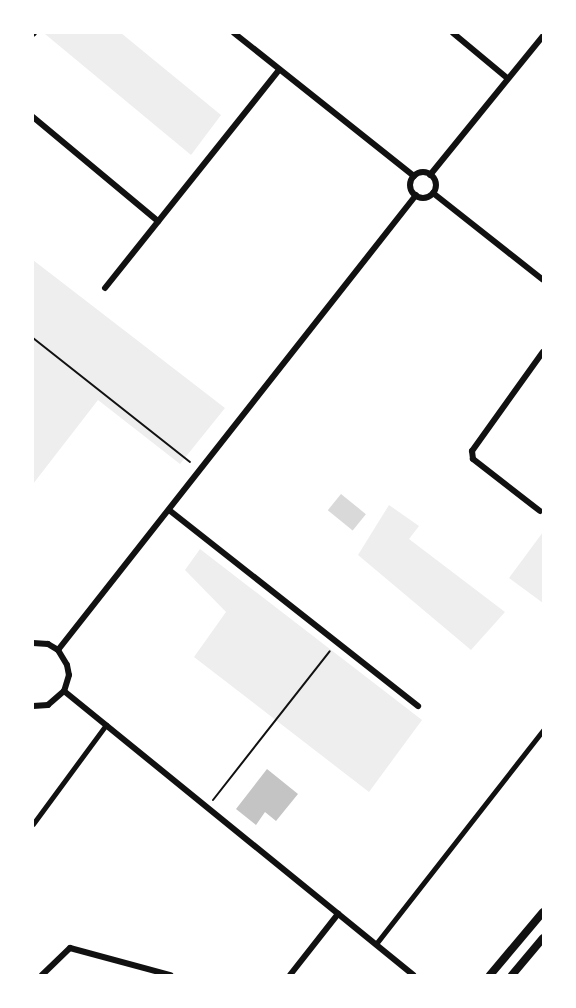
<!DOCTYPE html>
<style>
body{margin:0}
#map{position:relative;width:576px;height:1008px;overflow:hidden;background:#fff;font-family:Karla,sans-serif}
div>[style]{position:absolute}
.green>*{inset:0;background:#eee}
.water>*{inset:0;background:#d9d9d9;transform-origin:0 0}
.building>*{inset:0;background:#c4c4c4}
.path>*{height:2px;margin:-1px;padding:0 1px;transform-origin:1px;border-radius:1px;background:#111}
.pedestrian>*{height:4.5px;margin:-2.25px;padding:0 2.25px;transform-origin:2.25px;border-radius:2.25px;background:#111}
.minor>*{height:6px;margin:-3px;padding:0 3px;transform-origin:3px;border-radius:3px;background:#111}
.minor>.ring{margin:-3px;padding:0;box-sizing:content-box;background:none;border:6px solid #111;border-radius:50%}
.tertiary>*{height:8px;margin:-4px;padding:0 4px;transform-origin:4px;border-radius:4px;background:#111}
span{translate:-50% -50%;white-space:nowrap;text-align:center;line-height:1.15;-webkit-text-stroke:4.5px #fff;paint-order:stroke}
.frame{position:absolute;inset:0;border:34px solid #fff;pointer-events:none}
</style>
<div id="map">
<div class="green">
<div style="clip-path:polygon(121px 33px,221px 115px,191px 155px,45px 34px)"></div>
<div style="clip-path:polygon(33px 260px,225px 408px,180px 464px,98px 400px,33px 484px)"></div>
<div style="clip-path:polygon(389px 505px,419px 526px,409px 539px,505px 612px,471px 650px,358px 555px)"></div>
<div style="clip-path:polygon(543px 532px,543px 603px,509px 578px)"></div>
<div style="clip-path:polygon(200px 549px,422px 720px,369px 792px,194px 657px,226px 612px,185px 570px)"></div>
</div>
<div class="water">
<div style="left:341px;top:494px;width:32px;height:21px;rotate:39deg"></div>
</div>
<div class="building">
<div style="clip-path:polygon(267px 769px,298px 794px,276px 821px,265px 812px,256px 825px,236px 809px)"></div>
</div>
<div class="path">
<div style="left:33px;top:338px;width:200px;rotate:38.3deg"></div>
<div style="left:213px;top:800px;width:189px;rotate:-51.9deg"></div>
</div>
<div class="pedestrian">
<div style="left:33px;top:824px;width:123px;rotate:-53.6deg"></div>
<div style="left:376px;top:944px;width:271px;rotate:-52deg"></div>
</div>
<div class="minor">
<div style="left:234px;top:33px;width:230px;rotate:38.5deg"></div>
<div style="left:453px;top:33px;width:70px;rotate:39.8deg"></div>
<div style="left:33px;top:34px;width:1px;rotate:-45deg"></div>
<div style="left:33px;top:117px;width:163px;rotate:39.8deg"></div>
<div class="ring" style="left:410px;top:172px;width:20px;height:20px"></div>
<div style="left:430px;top:175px;width:179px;rotate:-50.9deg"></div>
<div style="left:433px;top:193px;width:140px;rotate:38.3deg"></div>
<div style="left:105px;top:288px;width:279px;rotate:-51.4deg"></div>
<div style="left:169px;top:510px;width:317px;rotate:38.2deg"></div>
<div style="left:540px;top:511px;width:85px;rotate:-142.2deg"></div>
<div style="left:473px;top:459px;width:8px;rotate:-97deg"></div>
<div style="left:472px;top:451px;width:122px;rotate:-54.4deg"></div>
<div style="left:33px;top:643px;width:15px;rotate:4deg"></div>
<div style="left:48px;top:644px;width:12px;rotate:31deg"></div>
<div style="left:58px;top:650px;width:17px;rotate:59deg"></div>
<div style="left:67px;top:665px;width:10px;rotate:79deg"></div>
<div style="left:69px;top:675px;width:17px;rotate:107deg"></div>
<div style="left:64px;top:691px;width:21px;rotate:139deg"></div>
<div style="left:48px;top:705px;width:15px;rotate:176deg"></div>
<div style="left:58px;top:650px;width:579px;rotate:-51.8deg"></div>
<div style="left:64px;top:691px;width:450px;rotate:39.1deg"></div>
<div style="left:42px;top:975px;width:39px;rotate:-44deg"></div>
<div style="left:70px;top:948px;width:104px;rotate:15.1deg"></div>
<div style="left:290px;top:975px;width:78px;rotate:-51.8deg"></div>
</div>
<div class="tertiary">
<div style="left:490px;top:975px;width:82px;rotate:-49.9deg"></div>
<div style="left:512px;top:975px;width:48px;rotate:-50deg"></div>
</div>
<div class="frame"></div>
</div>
